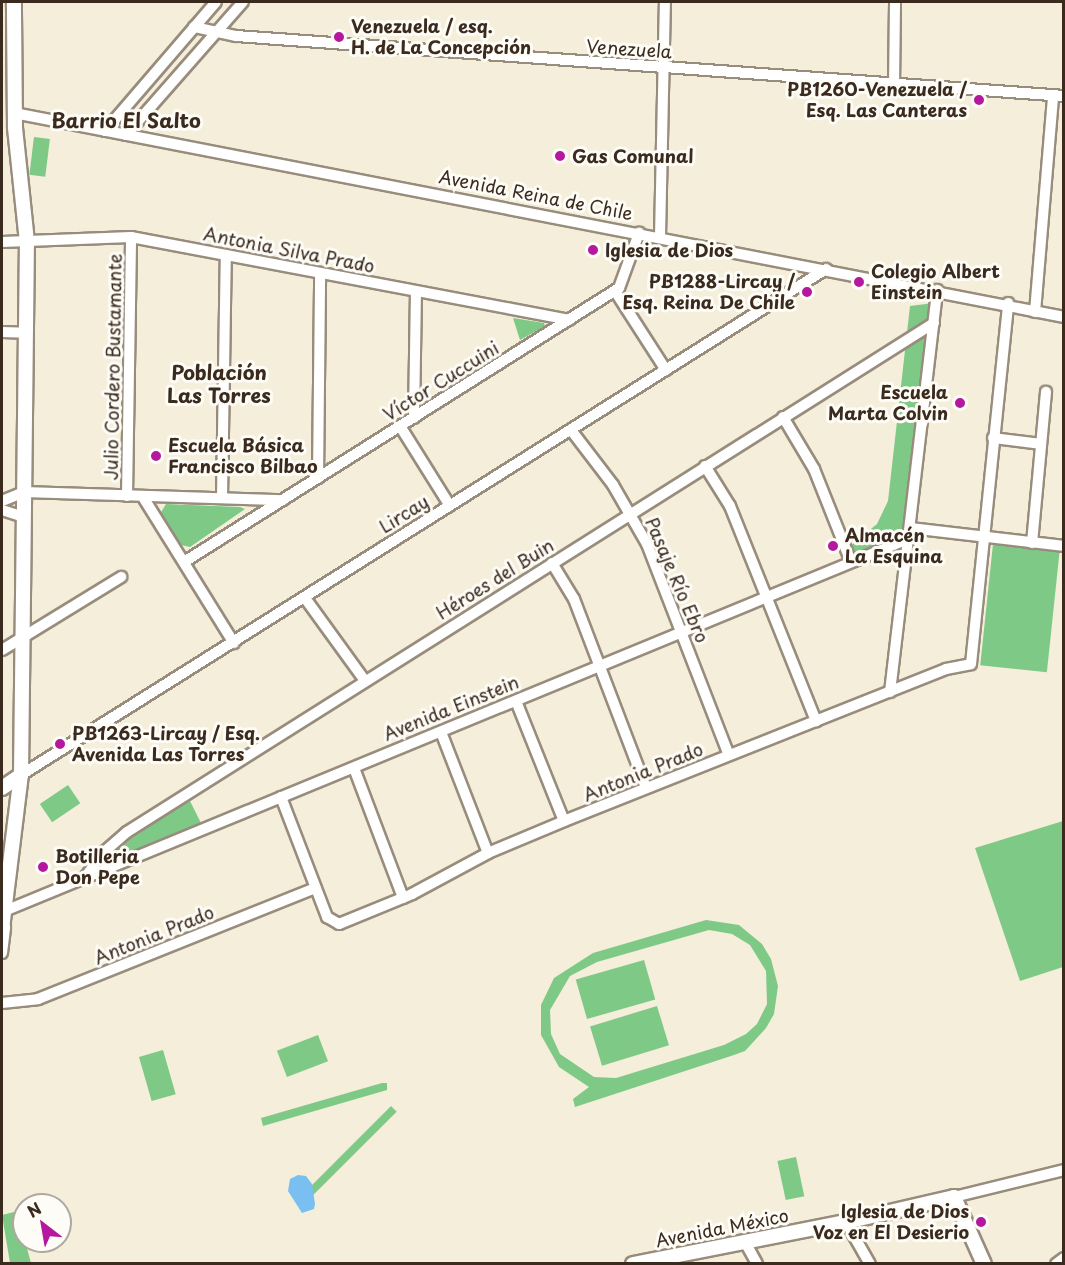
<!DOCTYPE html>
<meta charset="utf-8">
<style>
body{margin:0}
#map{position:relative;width:1065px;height:1265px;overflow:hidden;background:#f4eeda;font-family:"Playpen Sans",sans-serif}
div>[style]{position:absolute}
.green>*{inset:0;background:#7fc986;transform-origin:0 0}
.water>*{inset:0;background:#79bff1}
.roads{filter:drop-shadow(2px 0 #988c7c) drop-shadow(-2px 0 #988c7c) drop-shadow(0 2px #988c7c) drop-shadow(0 -2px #988c7c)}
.minor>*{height:10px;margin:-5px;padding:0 5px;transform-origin:5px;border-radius:5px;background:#fff}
.tertiary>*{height:14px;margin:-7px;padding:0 7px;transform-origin:7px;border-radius:7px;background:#fff}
.dots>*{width:16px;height:16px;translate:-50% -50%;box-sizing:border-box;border:3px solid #fdfcf7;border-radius:50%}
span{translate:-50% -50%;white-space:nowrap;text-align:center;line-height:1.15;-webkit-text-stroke:6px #fdfcf7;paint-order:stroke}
.poi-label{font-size:18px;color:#3b2a1e;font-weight:700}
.left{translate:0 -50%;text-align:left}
.right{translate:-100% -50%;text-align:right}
.street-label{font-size:18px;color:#3b2a1e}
.neighbourhood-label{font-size:20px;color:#3b2a1e;font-weight:700}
.frame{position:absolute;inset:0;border:3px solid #3b2a1e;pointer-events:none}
.north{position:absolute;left:12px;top:1193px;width:60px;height:60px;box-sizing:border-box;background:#fdfcf7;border:2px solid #afa8a0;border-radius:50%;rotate:329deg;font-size:16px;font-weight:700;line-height:24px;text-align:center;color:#3b2a1e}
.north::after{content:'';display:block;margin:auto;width:21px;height:27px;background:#b5179e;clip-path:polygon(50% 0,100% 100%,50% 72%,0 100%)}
</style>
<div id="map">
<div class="green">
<div style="left:34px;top:137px;width:16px;height:38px;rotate:7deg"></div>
<div style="clip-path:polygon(934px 303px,905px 528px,899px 536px,853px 556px,849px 547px,877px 524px,888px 501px,910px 306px)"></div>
<div style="clip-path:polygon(513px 318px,544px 323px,545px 326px,520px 340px)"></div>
<div style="clip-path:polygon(166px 504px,240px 507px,245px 509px,190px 547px,181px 545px,160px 514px)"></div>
<div style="left:993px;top:544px;width:67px;height:122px;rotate:6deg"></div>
<div style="left:68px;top:785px;width:22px;height:34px;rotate:56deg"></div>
<div style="clip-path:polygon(190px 801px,201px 823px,104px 864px,118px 845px)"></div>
<div style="clip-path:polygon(1063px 821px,1063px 967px,1020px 981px,975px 848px)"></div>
<div style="clip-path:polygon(evenodd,706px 920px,739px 925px,762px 944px,771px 959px,778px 986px,774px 1014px,766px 1028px,745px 1051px,731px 1056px,575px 1107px,573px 1099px,589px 1087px,559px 1067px,541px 1035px,541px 1005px,554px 978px,593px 953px,706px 920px,709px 930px,732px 934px,750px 945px,766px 971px,767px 1004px,757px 1024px,746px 1034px,724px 1045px,616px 1078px,594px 1077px,560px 1054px,551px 1034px,550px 1010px,570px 976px,597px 962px,709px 930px)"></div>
<div style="left:644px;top:960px;width:41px;height:71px;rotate:74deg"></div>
<div style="left:657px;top:1006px;width:41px;height:70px;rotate:73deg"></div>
<div style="left:318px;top:1035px;width:28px;height:44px;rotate:69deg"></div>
<div style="left:163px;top:1050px;width:46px;height:25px;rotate:74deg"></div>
<div style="clip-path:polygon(382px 1083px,387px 1083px,387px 1090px,263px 1126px,261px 1118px)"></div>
<div style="left:391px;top:1106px;width:8px;height:118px;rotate:45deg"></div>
<div style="left:796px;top:1157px;width:40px;height:19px;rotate:78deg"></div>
<div style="clip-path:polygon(14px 1212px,20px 1223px,31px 1263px,10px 1263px,2px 1215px)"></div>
</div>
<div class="water">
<div style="clip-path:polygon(298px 1175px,306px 1176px,312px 1184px,315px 1204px,314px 1209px,302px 1213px,288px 1191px,290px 1179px)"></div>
</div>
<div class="roads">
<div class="minor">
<div style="left:194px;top:27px;width:43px;rotate:12.1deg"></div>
<div style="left:236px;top:36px;width:830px;rotate:4.14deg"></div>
<div style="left:894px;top:86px;width:84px;rotate:-89.3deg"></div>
<div style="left:14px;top:113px;width:1070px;rotate:10.99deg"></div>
<div style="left:105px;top:131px;width:170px;rotate:-49.3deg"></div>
<div style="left:126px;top:135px;width:177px;rotate:-48.7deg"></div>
<div style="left:660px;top:237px;width:235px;rotate:-88.8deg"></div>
<div style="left:2px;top:242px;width:129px;rotate:-2.2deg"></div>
<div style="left:131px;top:237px;width:446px;rotate:10.7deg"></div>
<div style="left:615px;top:291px;width:94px;rotate:57.2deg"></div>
<div style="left:1035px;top:312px;width:217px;rotate:-85.2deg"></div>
<div style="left:2px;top:332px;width:24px;rotate:2deg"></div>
<div style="left:783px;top:417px;width:61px;rotate:59.2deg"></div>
<div style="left:814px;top:469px;width:100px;rotate:68.3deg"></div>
<div style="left:414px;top:418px;width:127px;rotate:-89.1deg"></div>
<div style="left:400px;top:426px;width:94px;rotate:58deg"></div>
<div style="left:571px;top:430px;width:69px;rotate:52.6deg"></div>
<div style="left:613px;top:485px;width:68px;rotate:60deg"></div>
<div style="left:647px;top:544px;width:226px;rotate:68.8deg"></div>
<div style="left:993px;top:438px;width:48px;rotate:7.1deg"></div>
<div style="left:705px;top:466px;width:47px;rotate:58deg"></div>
<div style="left:730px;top:506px;width:232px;rotate:68.2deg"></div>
<div style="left:318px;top:478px;width:205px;rotate:-89.4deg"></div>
<div style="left:127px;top:496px;width:259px;rotate:-89.1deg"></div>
<div style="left:143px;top:497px;width:172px;rotate:58.1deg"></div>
<div style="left:222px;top:498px;width:243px;rotate:-89.1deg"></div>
<div style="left:2px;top:501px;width:24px;rotate:-22deg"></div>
<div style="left:24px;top:492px;width:259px;rotate:1.8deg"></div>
<div style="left:2px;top:510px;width:23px;rotate:18deg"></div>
<div style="left:911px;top:528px;width:154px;rotate:6.7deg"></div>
<div style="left:1032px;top:543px;width:152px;rotate:-84.7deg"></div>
<div style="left:184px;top:562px;width:514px;rotate:-32.21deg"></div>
<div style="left:619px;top:288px;width:59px;rotate:-70deg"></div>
<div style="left:552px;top:563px;width:42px;rotate:58.6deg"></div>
<div style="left:574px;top:599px;width:202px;rotate:69.1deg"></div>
<div style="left:305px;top:598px;width:102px;rotate:54.1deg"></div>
<div style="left:2px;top:650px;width:140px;rotate:-31.5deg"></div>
<div style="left:890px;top:692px;width:405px;rotate:-83.3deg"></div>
<div style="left:516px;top:701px;width:129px;rotate:68.2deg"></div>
<div style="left:441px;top:732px;width:130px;rotate:68.8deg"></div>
<div style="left:354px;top:768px;width:139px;rotate:69.3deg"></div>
<div style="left:21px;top:775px;width:951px;rotate:-32.15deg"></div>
<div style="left:281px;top:797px;width:129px;rotate:69deg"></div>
<div style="left:327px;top:917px;width:14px;rotate:30deg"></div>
<div style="left:339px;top:924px;width:79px;rotate:-22.3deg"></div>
<div style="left:412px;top:894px;width:86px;rotate:-28.3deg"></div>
<div style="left:488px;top:853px;width:82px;rotate:-22.8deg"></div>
<div style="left:564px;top:821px;width:411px;rotate:-21.7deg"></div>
<div style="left:946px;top:669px;width:25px;rotate:-11deg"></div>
<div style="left:971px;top:664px;width:363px;rotate:-84.1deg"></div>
<div style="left:86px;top:876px;width:30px;rotate:-53deg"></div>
<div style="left:104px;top:852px;width:30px;rotate:-41deg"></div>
<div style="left:127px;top:832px;width:954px;rotate:-32.24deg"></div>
<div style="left:7px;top:910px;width:974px;rotate:-22.38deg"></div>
<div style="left:2px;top:953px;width:26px;rotate:-83deg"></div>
<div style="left:2px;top:1003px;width:36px;rotate:-6deg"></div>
<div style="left:38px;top:999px;width:299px;rotate:-21.8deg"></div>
<div style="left:954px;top:1197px;width:113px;rotate:-13.8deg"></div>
<div style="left:846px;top:1222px;width:48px;rotate:60.3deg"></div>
<div style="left:745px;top:1242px;width:25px;rotate:61deg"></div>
<div style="left:1056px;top:1264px;width:10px;rotate:-37deg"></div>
</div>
<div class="tertiary">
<div style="left:2px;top:788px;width:23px;rotate:-34deg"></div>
<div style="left:2px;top:929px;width:155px;rotate:-83deg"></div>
<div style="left:21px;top:775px;width:533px;rotate:-89.36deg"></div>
<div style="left:27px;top:242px;width:116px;rotate:-96deg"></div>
<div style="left:15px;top:127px;width:125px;rotate:-90.5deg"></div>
<div style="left:633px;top:1264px;width:217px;rotate:-11.2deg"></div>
<div style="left:846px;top:1222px;width:111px;rotate:-13deg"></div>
<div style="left:954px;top:1197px;width:73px;rotate:65.9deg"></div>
</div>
</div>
<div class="dots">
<div style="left:339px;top:37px;background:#b5179e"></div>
<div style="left:979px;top:100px;background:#b5179e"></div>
<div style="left:560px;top:156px;background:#b5179e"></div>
<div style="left:593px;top:250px;background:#b5179e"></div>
<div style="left:859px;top:282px;background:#b5179e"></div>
<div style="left:807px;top:292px;background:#b5179e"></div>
<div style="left:960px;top:403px;background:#b5179e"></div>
<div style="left:156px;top:456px;background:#b5179e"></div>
<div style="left:833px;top:546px;background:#b5179e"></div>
<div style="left:60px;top:744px;background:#b5179e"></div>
<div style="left:43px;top:867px;background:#b5179e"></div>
<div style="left:981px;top:1222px;background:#b5179e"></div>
</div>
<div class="poi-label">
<span class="left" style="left:351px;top:37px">Venezuela / esq.<br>H. de La Concepción</span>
<span class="right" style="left:967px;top:100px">PB1260-Venezuela /<br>Esq. Las Canteras</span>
<span class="left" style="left:572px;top:156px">Gas Comunal</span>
<span class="left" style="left:605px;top:250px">Iglesia de Dios</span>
<span class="left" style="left:871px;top:282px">Colegio Albert<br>Einstein</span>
<span class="right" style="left:795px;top:292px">PB1288-Lircay /<br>Esq. Reina De Chile</span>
<span class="right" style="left:948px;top:403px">Escuela<br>Marta Colvin</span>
<span class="left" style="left:168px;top:456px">Escuela Básica<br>Francisco Bilbao</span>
<span class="left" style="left:845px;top:546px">Almacén<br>La Esquina</span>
<span class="left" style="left:72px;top:744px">PB1263-Lircay / Esq.<br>Avenida Las Torres</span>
<span class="left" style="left:55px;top:867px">Botilleria<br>Don Pepe</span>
<span class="right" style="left:969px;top:1222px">Iglesia de Dios<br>Voz en El Desierio</span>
</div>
<div class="street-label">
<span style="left:629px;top:49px;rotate:4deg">Venezuela</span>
<span style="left:536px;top:195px;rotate:11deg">Avenida Reina de Chile</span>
<span style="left:289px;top:250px;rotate:11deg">Antonia Silva Prado</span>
<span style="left:113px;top:367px;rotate:-89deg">Julio Cordero Bustamante</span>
<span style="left:441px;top:381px;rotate:-32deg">Víctor Cuccuini</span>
<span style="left:404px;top:514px;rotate:-32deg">Lircay</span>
<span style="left:495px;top:579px;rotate:-32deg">Héroes del Buin</span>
<span style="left:677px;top:580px;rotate:67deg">Pasaje Río Ebro</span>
<span style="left:451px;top:708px;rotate:-22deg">Avenida Einstein</span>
<span style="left:643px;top:772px;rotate:-22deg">Antonia Prado</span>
<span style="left:154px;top:935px;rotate:-22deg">Antonia Prado</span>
<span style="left:722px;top:1228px;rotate:-11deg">Avenida México</span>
</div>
<div class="neighbourhood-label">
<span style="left:126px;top:120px">Barrio El Salto</span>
<span style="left:219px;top:384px">Población<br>Las Torres</span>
</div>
<div class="frame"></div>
<div class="north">N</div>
</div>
